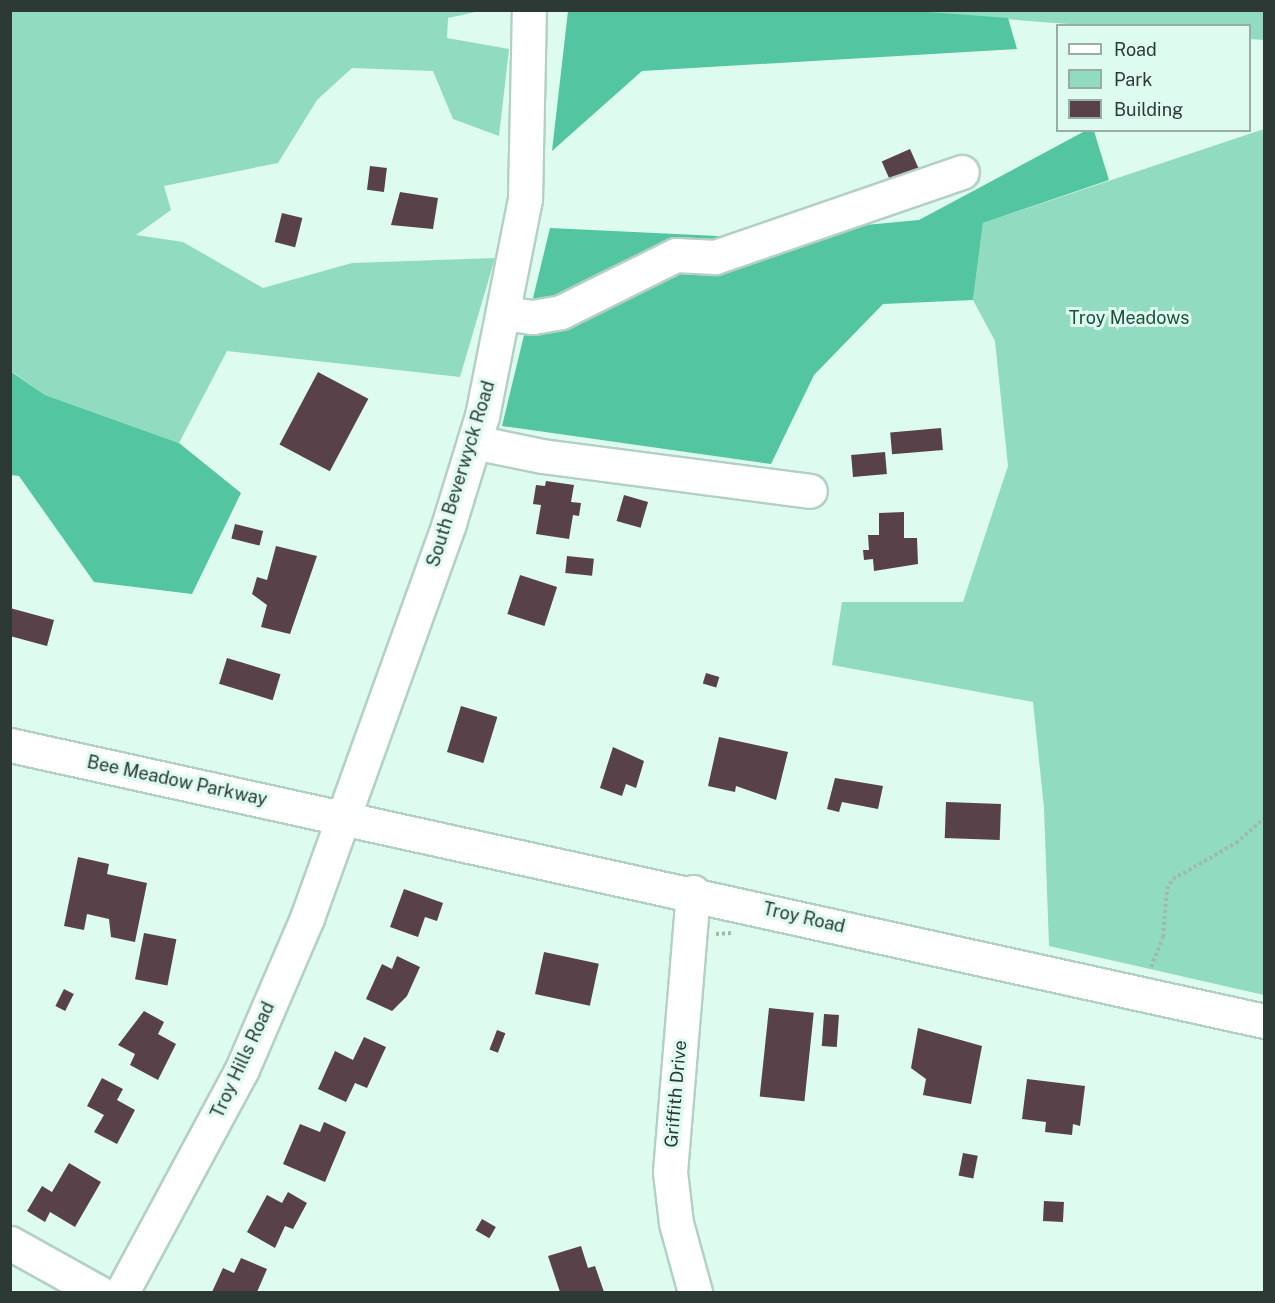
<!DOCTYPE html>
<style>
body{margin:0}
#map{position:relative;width:1275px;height:1303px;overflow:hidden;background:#ddfbef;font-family:"Public Sans",sans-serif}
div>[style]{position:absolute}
.green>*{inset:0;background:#91dbc1}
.forest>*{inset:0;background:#53c5a1}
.building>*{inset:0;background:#594149;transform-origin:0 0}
.path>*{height:4px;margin-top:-2px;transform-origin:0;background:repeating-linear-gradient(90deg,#a1b8af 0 3px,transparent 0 6px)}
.roads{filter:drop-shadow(2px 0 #b3d0c5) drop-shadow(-2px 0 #b3d0c5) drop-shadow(0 2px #b3d0c5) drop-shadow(0 -2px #b3d0c5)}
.minor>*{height:33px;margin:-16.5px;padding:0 16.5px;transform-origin:16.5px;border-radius:16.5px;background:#fff}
.major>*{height:33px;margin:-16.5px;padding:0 16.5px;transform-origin:16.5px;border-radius:16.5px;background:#fff}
span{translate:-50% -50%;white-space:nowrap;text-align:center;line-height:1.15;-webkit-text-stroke:6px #ddfbef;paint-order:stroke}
.park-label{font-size:18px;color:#1f4f40}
.street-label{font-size:18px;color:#2d3935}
.frame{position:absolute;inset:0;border:12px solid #2d3935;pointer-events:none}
.legend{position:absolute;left:1056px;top:24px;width:195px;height:108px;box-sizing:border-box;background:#ddfbef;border:2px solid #97ada5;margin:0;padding:8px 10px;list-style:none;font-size:18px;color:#2d3935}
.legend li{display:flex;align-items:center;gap:12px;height:30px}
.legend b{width:30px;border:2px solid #97ada5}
</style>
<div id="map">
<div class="green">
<div style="clip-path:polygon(11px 11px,480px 11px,448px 18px,447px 38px,509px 49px,499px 136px,453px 119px,433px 71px,352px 68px,317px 100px,278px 163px,164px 186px,171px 210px,136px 235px,183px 242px,263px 288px,352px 263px,495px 258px,460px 377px,227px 351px,179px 443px,45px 395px,11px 371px)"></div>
<div style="clip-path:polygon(901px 11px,1264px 11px,1264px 40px,1250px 39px,1250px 26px,1094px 26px)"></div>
<div style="clip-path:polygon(1264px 129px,1264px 995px,1049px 946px,1044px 808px,1033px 702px,832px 665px,842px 602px,963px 602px,1008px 466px,995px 341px,973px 300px,983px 223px)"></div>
</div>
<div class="forest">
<div style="clip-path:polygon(901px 10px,1008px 18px,1017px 49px,642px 71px,552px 151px,568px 11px)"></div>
<div style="clip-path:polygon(1085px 131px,1094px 131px,1109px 180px,983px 223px,973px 300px,883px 304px,814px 375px,771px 464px,502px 426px,550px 228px,738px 237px,919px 220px)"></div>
<div style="clip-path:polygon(10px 371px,45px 395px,179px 443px,241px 493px,192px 594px,94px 582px,19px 476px,11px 475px)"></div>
</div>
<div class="building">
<div style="left:910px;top:149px;width:24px;height:31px;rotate:66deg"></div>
<div style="left:370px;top:166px;width:17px;height:24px;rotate:7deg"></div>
<div style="clip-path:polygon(400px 192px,438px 198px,433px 229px,391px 225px)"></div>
<div style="left:282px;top:213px;width:21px;height:30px;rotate:14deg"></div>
<div style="left:318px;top:372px;width:57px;height:82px;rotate:28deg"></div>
<div style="left:941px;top:428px;width:22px;height:51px;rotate:85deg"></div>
<div style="left:885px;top:452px;width:22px;height:34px;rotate:85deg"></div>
<div style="clip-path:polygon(546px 481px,574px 485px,571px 502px,581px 503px,579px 516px,573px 515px,569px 539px,536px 534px,541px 505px,533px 504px,536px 485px,545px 486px)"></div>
<div style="left:624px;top:495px;width:25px;height:27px;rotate:16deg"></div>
<div style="clip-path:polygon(904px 512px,904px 538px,917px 538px,918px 564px,874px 571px,873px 559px,864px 560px,863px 550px,869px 550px,868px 535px,879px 535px,879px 513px)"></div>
<div style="left:235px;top:524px;width:29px;height:15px;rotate:14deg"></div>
<div style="clip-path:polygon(276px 546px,317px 556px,290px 634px,261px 627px,267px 605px,252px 594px,257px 577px,267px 580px)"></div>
<div style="left:567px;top:556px;width:27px;height:17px;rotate:6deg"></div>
<div style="left:520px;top:575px;width:39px;height:41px;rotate:18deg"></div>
<div style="clip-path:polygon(10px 608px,54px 620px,47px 646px,10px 636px)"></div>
<div style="left:227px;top:658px;width:56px;height:27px;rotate:17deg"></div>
<div style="left:706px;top:673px;width:14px;height:11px;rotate:17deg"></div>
<div style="left:461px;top:706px;width:38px;height:48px;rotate:17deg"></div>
<div style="clip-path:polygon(719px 737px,788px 752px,776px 800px,736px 786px,735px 792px,708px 786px)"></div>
<div style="clip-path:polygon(613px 747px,644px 761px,636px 788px,626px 784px,622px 796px,600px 788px)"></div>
<div style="clip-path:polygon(835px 778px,883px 786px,878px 809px,842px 802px,839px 812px,827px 809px)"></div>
<div style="left:946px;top:802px;width:55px;height:36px;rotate:2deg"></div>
<div style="clip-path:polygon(78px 857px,109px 864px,107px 874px,147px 883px,135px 942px,111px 937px,109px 919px,87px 914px,84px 930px,64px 926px)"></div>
<div style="clip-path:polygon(404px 889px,443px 903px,437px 921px,425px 917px,418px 937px,390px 927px)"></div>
<div style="left:144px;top:933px;width:33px;height:47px;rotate:11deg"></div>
<div style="left:544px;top:952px;width:56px;height:43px;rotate:12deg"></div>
<div style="clip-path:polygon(397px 956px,420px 967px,407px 996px,392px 1011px,366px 999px,382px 964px,392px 969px)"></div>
<div style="left:64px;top:989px;width:11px;height:19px;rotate:27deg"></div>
<div style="left:769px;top:1008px;width:45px;height:89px;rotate:6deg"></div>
<div style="clip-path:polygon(144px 1011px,164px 1022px,158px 1034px,176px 1044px,158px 1080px,130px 1065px,135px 1054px,118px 1045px)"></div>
<div style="left:824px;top:1014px;width:15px;height:32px;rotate:4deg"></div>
<div style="clip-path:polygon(918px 1028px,982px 1046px,971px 1104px,923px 1095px,926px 1079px,911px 1068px)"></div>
<div style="left:497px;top:1030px;width:9px;height:21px;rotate:21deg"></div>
<div style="clip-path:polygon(364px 1037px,386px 1047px,367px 1088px,355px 1083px,346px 1102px,318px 1089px,335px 1051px,353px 1060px)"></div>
<div style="clip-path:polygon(102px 1078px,123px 1089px,117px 1100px,135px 1110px,117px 1144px,94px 1132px,104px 1115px,87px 1106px)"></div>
<div style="clip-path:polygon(1027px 1079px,1085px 1086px,1080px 1126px,1073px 1124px,1072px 1135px,1045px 1132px,1046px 1122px,1022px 1119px)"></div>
<div style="clip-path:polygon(324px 1122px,346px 1132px,325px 1182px,283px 1164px,300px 1124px,320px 1132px)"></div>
<div style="left:963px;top:1153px;width:15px;height:23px;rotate:11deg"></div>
<div style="clip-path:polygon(69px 1163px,101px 1182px,75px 1227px,50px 1212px,45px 1222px,27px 1211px,42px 1186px,52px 1192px)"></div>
<div style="clip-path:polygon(288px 1192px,307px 1203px,293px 1229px,285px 1226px,275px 1248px,247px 1232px,267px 1195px,282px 1203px)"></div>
<div style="left:1044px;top:1201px;width:20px;height:20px;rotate:3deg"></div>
<div style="left:482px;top:1219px;width:16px;height:13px;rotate:30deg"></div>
<div style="clip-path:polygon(581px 1246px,588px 1268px,595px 1266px,604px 1292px,560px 1292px,548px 1256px)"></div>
<div style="clip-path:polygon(241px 1258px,267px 1269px,257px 1292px,212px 1292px,223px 1268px,234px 1273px)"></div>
</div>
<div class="path">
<div style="left:716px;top:934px;width:15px;rotate:-4deg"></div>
<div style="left:1151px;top:967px;width:32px;rotate:-68deg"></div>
<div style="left:1163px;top:937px;width:48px;rotate:-85.2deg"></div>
<div style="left:1167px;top:889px;width:12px;rotate:-59deg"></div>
<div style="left:1173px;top:879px;width:73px;rotate:-29.7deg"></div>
<div style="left:1236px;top:843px;width:37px;rotate:-41deg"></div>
</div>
<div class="roads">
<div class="minor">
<div style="left:504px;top:313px;width:29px;rotate:8deg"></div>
<div style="left:533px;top:317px;width:28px;rotate:-10deg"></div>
<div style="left:561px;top:312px;width:128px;rotate:-26.4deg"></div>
<div style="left:676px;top:255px;width:39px;rotate:3deg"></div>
<div style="left:715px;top:257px;width:261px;rotate:-19deg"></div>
<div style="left:474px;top:442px;width:69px;rotate:11.6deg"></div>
<div style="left:542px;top:456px;width:270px;rotate:7.4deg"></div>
<div style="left:10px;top:745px;width:1284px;rotate:12.41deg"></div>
<div style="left:693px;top:892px;width:281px;rotate:94.7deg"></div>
<div style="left:670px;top:1172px;width:51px;rotate:83.3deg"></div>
<div style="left:676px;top:1223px;width:72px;rotate:74.6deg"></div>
<div style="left:10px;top:1243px;width:101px;rotate:29.1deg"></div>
</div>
<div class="major">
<div style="left:122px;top:1292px;width:253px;rotate:-61.7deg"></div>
<div style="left:242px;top:1069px;width:164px;rotate:-66.7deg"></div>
<div style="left:307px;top:918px;width:420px;rotate:-70.2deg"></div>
<div style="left:449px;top:523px;width:112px;rotate:-72.9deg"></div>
<div style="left:482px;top:416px;width:222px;rotate:-78.8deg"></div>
<div style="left:525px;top:198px;width:188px;rotate:-88.8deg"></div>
</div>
</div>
<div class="park-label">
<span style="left:1129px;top:318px">Troy Meadows</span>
</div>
<div class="street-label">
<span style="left:461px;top:474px;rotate:-73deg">South Beverwyck Road</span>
<span style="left:177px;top:781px;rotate:12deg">Bee Meadow Parkway</span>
<span style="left:804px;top:918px;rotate:13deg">Troy Road</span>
<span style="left:243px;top:1060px;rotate:-65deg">Troy Hills Road</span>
<span style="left:676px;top:1094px;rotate:-85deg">Griffith Drive</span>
</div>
<div class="frame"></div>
<ul class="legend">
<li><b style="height:8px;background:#fff"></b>Road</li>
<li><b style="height:16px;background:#91dbc1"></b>Park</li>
<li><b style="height:16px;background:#594149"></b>Building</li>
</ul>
</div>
